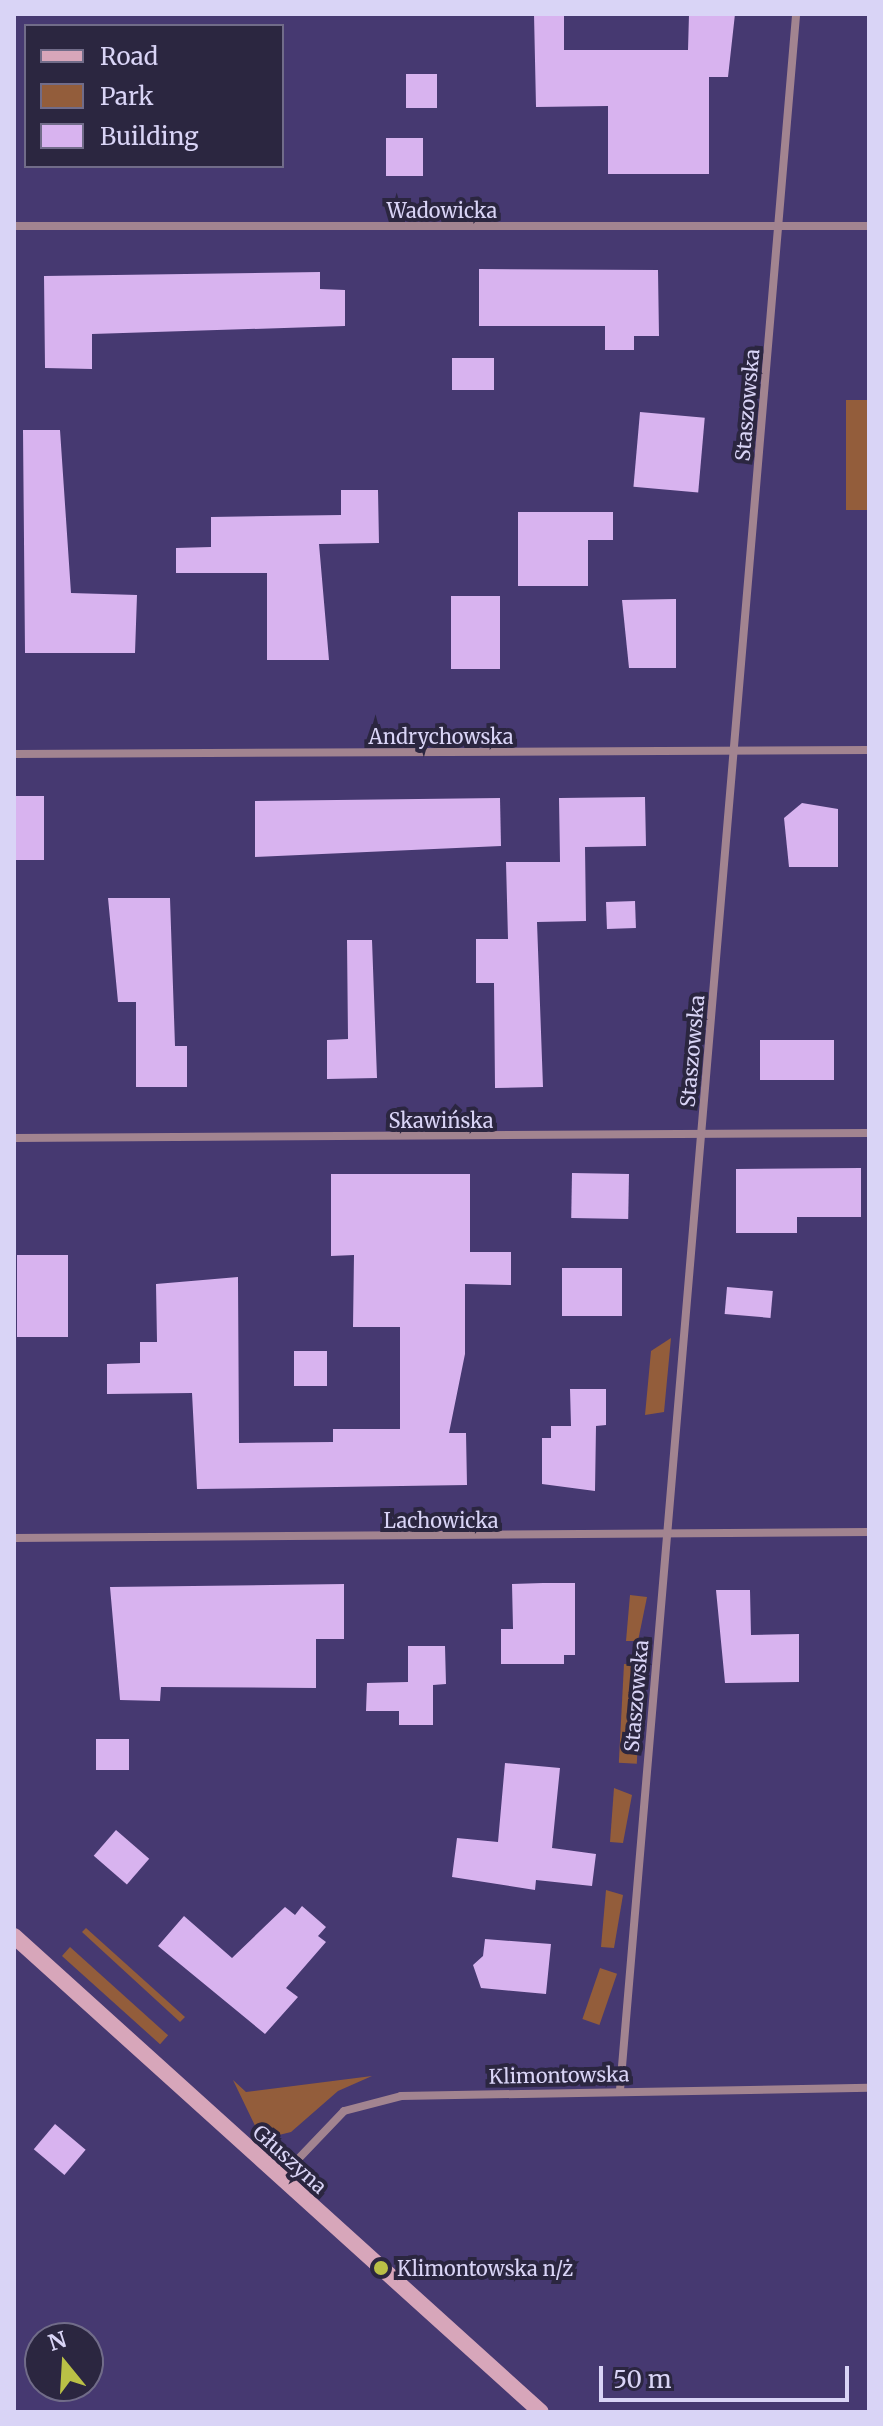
<!DOCTYPE html>
<meta charset="utf-8">
<style>
body{margin:0}
#map{position:relative;width:883px;height:2426px;overflow:hidden;background:#463971;font-family:Merriweather,serif}
div>[style]{position:absolute}
.green>*{inset:0;background:#935d3b;transform-origin:0 0}
.building>*{inset:0;background:#d8b3ef;transform-origin:0 0}
.street>*{height:8px;margin:-4px;padding:0 4px;transform-origin:4px;border-radius:4px;background:#a28490}
.secondary>*{height:16px;margin:-8px;padding:0 8px;transform-origin:8px;border-radius:8px;background:#d7a6ba}
.dots>*{width:22px;height:22px;translate:-50% -50%;box-sizing:border-box;border:4px solid #2b2640;border-radius:50%}
span{translate:-50% -50%;white-space:nowrap;text-align:center;line-height:1.15;-webkit-text-stroke:8px #2b2640;paint-order:stroke}
.street-label{font-size:20px;color:#d9d4f6}
.poi-label{font-size:20px;color:#d9d4f6}
.left{translate:0 -50%;text-align:left}
.frame{position:absolute;inset:0;border:16px solid #d9d4f6;pointer-events:none}
.legend{position:absolute;left:24px;top:24px;width:260px;height:144px;box-sizing:border-box;background:#2b2640;border:2px solid #716c89;margin:0;padding:10px 14px;list-style:none;font-size:24px;color:#d9d4f6}
.legend li{display:flex;align-items:center;gap:16px;height:40px}
.legend b{width:40px;border:2px solid #716c89}
.north{position:absolute;left:24px;top:2322px;width:80px;height:80px;box-sizing:border-box;background:#2b2640;border:2px solid #716c89;border-radius:50%;rotate:342deg;font-size:22px;font-weight:700;line-height:32px;text-align:center;color:#d9d4f6}
.north::after{content:'';display:block;margin:auto;width:28px;height:36px;background:#bac046;clip-path:polygon(50% 0,100% 100%,50% 72%,0 100%)}
.scale{position:absolute;left:599px;top:2366px;width:250px;height:36px;box-sizing:border-box;border:4px solid #d9d4f6;border-top:0;padding-left:10px;font-size:24px;line-height:28px;white-space:nowrap;color:#d9d4f6;-webkit-text-stroke:6px #2b2640;paint-order:stroke}
</style>
<div id="map">
<div class="green">
<div style="left:869px;top:400px;width:110px;height:23px;rotate:90deg"></div>
<div style="clip-path:polygon(671px 1338px,664px 1412px,645px 1415px,651px 1351px)"></div>
<div style="clip-path:polygon(630px 1595px,647px 1597px,638px 1641px,626px 1641px)"></div>
<div style="left:624px;top:1664px;width:18px;height:99px;rotate:3deg"></div>
<div style="clip-path:polygon(614px 1788px,632px 1795px,623px 1843px,610px 1842px)"></div>
<div style="clip-path:polygon(606px 1890px,623px 1895px,614px 1948px,601px 1947px)"></div>
<div style="clip-path:polygon(86px 1928px,185px 2017px,180px 2022px,82px 1932px)"></div>
<div style="left:70px;top:1947px;width:132px;height:12px;rotate:42deg"></div>
<div style="left:600px;top:1968px;width:18px;height:54px;rotate:19deg"></div>
<div style="clip-path:polygon(372px 2076px,338px 2091px,291px 2132px,271px 2137px,258px 2132px,233px 2080px,246px 2092px)"></div>
</div>
<div class="building">
<div style="clip-path:polygon(534px 14px,564px 14px,564px 50px,688px 50px,689px 14px,735px 14px,728px 77px,709px 77px,709px 174px,608px 174px,608px 106px,536px 107px)"></div>
<div style="left:406px;top:74px;width:31px;height:34px"></div>
<div style="left:386px;top:138px;width:37px;height:38px"></div>
<div style="clip-path:polygon(479px 269px,658px 270px,659px 336px,634px 336px,634px 350px,605px 350px,605px 326px,479px 326px)"></div>
<div style="clip-path:polygon(320px 272px,320px 289px,345px 290px,345px 326px,92px 334px,92px 369px,45px 368px,44px 276px)"></div>
<div style="left:452px;top:358px;width:42px;height:32px"></div>
<div style="left:640px;top:412px;width:65px;height:75px;rotate:5deg"></div>
<div style="clip-path:polygon(23px 430px,60px 430px,71px 593px,137px 595px,135px 653px,25px 653px)"></div>
<div style="clip-path:polygon(341px 490px,378px 490px,379px 543px,319px 544px,329px 660px,267px 660px,267px 573px,176px 573px,176px 548px,211px 547px,211px 517px,341px 515px)"></div>
<div style="clip-path:polygon(518px 512px,613px 512px,613px 540px,588px 540px,588px 586px,518px 586px)"></div>
<div style="left:451px;top:596px;width:49px;height:73px"></div>
<div style="clip-path:polygon(676px 599px,676px 668px,629px 668px,622px 600px)"></div>
<div style="left:14px;top:796px;width:30px;height:64px"></div>
<div style="clip-path:polygon(645px 797px,646px 846px,585px 847px,586px 921px,537px 922px,543px 1087px,495px 1088px,494px 983px,476px 983px,476px 939px,508px 939px,506px 862px,560px 862px,559px 798px)"></div>
<div style="clip-path:polygon(500px 798px,501px 846px,255px 857px,255px 801px)"></div>
<div style="clip-path:polygon(802px 803px,838px 809px,838px 867px,789px 867px,784px 818px)"></div>
<div style="clip-path:polygon(108px 898px,170px 898px,175px 1046px,187px 1046px,187px 1087px,136px 1087px,136px 1002px,118px 1002px)"></div>
<div style="left:635px;top:901px;width:27px;height:29px;rotate:88deg"></div>
<div style="clip-path:polygon(347px 940px,372px 940px,377px 1078px,327px 1079px,327px 1040px,348px 1039px)"></div>
<div style="left:760px;top:1040px;width:74px;height:40px"></div>
<div style="clip-path:polygon(861px 1168px,861px 1217px,797px 1217px,797px 1233px,736px 1233px,736px 1169px)"></div>
<div style="left:572px;top:1173px;width:57px;height:45px;rotate:1deg"></div>
<div style="clip-path:polygon(331px 1174px,470px 1174px,470px 1252px,511px 1252px,511px 1285px,465px 1284px,465px 1354px,449px 1433px,466px 1433px,467px 1485px,197px 1489px,192px 1393px,107px 1394px,107px 1364px,140px 1363px,140px 1342px,157px 1342px,156px 1284px,238px 1277px,239px 1443px,333px 1442px,333px 1429px,400px 1429px,400px 1327px,353px 1327px,354px 1255px,331px 1256px)"></div>
<div style="left:17px;top:1255px;width:51px;height:82px"></div>
<div style="left:562px;top:1268px;width:60px;height:48px"></div>
<div style="left:727px;top:1287px;width:46px;height:27px;rotate:5deg"></div>
<div style="left:294px;top:1351px;width:33px;height:35px"></div>
<div style="clip-path:polygon(570px 1389px,606px 1389px,606px 1425px,596px 1426px,595px 1491px,542px 1484px,542px 1438px,551px 1438px,551px 1426px,571px 1426px)"></div>
<div style="clip-path:polygon(543px 1583px,575px 1583px,575px 1655px,564px 1655px,564px 1664px,501px 1664px,501px 1629px,513px 1629px,512px 1584px)"></div>
<div style="clip-path:polygon(344px 1584px,344px 1639px,316px 1639px,316px 1688px,161px 1687px,160px 1701px,120px 1700px,110px 1587px)"></div>
<div style="clip-path:polygon(716px 1590px,750px 1590px,751px 1635px,799px 1634px,799px 1682px,725px 1683px)"></div>
<div style="clip-path:polygon(408px 1646px,445px 1646px,446px 1684px,433px 1685px,433px 1725px,399px 1725px,399px 1711px,366px 1711px,367px 1683px,408px 1682px)"></div>
<div style="left:96px;top:1739px;width:33px;height:31px"></div>
<div style="clip-path:polygon(505px 1763px,560px 1768px,552px 1848px,596px 1854px,592px 1886px,536px 1880px,535px 1890px,452px 1877px,457px 1838px,498px 1842px)"></div>
<div style="left:116px;top:1830px;width:44px;height:34px;rotate:41deg"></div>
<div style="clip-path:polygon(302px 1906px,326px 1927px,318px 1936px,326px 1942px,286px 1988px,298px 1997px,265px 2034px,158px 1946px,184px 1916px,232px 1958px,285px 1907px,295px 1915px)"></div>
<div style="clip-path:polygon(485px 1939px,551px 1944px,546px 1994px,481px 1988px,473px 1965px,483px 1956px)"></div>
<div style="left:55px;top:2124px;width:40px;height:33px;rotate:40deg"></div>
</div>
<div class="street">
<div style="left:14px;top:226px;width:855px"></div>
<div style="left:14px;top:754px;width:855px;rotate:-0.27deg"></div>
<div style="left:14px;top:1138px;width:855px;rotate:-0.34deg"></div>
<div style="left:14px;top:1538px;width:855px;rotate:-0.4deg"></div>
<div style="left:620px;top:2090px;width:2083px;rotate:-85.15deg"></div>
<div style="left:281px;top:2177px;width:91px;rotate:-46.3deg"></div>
<div style="left:344px;top:2111px;width:59px;rotate:-14.7deg"></div>
<div style="left:401px;top:2096px;width:468px;rotate:-1deg"></div>
</div>
<div class="secondary">
<div style="left:14px;top:1936px;width:710px;rotate:42.09deg"></div>
</div>
<div class="dots">
<div style="left:381px;top:2268px;background:#bac046"></div>
</div>
<div class="street-label">
<span style="left:442px;top:210px">Wadowicka</span>
<span style="left:747px;top:405px;rotate:-85deg">Staszowska</span>
<span style="left:441px;top:736px">Andrychowska</span>
<span style="left:692px;top:1051px;rotate:-85deg">Staszowska</span>
<span style="left:441px;top:1120px">Skawińska</span>
<span style="left:441px;top:1520px">Lachowicka</span>
<span style="left:636px;top:1696px;rotate:-85deg">Staszowska</span>
<span style="left:559px;top:2075px;rotate:-1deg">Klimontowska</span>
<span style="left:290px;top:2159px;rotate:42deg">Głuszyna</span>
</div>
<div class="poi-label">
<span class="left" style="left:397px;top:2268px">Klimontowska n/ż</span>
</div>
<div class="frame"></div>
<ul class="legend">
<li><b style="height:10px;background:#d7a6ba"></b>Road</li>
<li><b style="height:22px;background:#935d3b"></b>Park</li>
<li><b style="height:22px;background:#d8b3ef"></b>Building</li>
</ul>
<div class="north">N</div>
<div class="scale">50 m</div>
</div>
